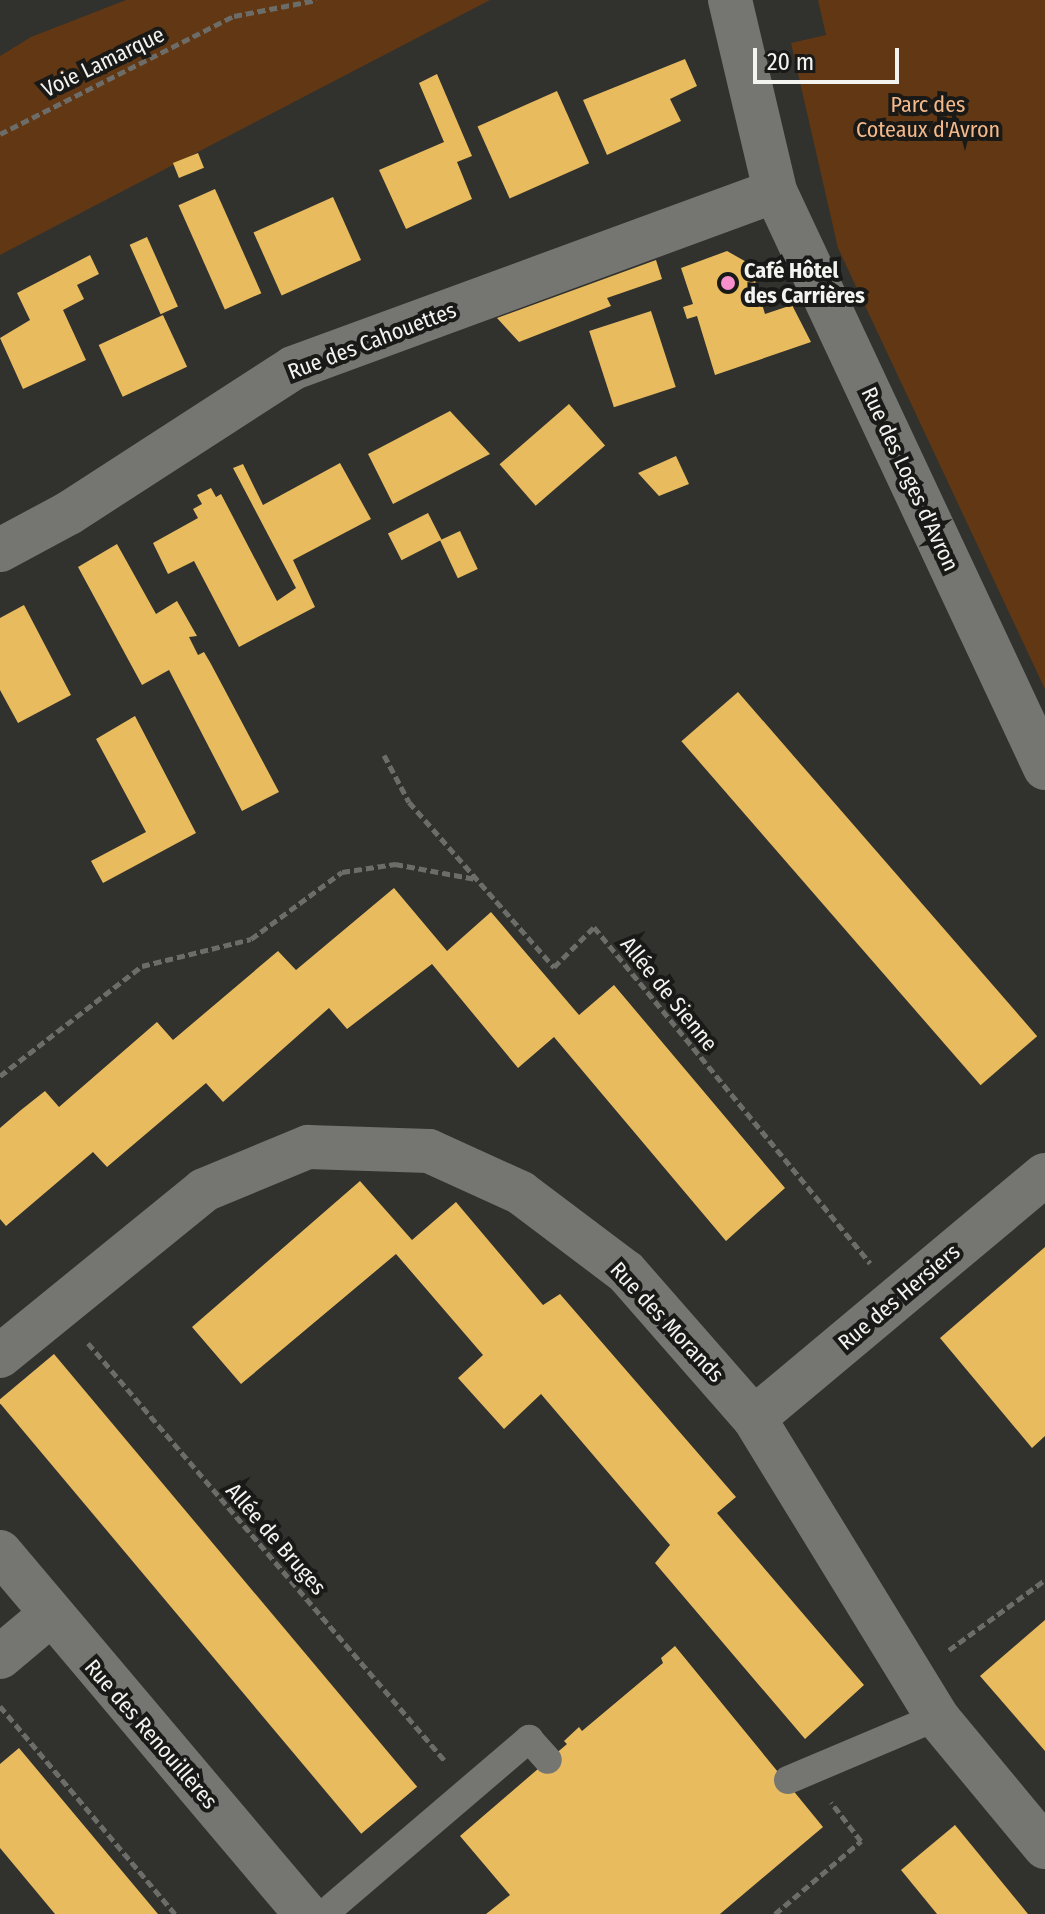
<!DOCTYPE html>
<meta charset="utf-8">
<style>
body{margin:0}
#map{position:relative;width:1045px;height:1914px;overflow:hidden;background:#31312e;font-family:"Fira Sans Condensed",sans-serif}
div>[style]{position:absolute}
.green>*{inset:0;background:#613813}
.building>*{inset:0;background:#e8bb5f;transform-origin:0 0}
.path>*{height:5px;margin-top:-2.5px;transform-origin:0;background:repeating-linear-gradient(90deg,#6c6c69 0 8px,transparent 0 12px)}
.service>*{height:28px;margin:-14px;padding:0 14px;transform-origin:14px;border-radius:14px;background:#757571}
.minor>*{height:44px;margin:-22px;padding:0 22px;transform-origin:22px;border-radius:22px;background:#757571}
.dots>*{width:22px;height:22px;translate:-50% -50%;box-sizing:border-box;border:4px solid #191917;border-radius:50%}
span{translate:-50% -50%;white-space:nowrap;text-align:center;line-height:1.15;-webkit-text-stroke:8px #191917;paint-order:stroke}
.street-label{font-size:22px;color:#f3f3f0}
.park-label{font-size:22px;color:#f4b98b}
.poi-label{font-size:22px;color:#f3f3f0;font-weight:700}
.left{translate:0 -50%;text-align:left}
.scale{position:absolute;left:753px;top:48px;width:146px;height:36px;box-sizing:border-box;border:4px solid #f3f3f0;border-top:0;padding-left:10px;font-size:24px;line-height:28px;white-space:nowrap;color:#f3f3f0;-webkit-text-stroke:6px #191917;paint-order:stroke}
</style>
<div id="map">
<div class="green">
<div style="clip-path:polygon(126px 0,490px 0,0 255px,0 56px,31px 37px)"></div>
<div style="clip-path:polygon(818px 0,1045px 0,1045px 689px,838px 248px,791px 43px,826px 35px)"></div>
</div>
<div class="building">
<div style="clip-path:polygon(685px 59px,697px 86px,670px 99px,681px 121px,607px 155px,583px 100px)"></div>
<div style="clip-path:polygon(437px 74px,472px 156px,457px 162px,472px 199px,406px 229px,379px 170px,444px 142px,419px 83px)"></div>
<div style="left:557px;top:91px;width:79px;height:87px;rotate:66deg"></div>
<div style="left:198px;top:153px;width:16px;height:27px;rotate:68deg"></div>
<div style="left:215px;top:189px;width:114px;height:40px;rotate:66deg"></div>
<div style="left:333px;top:197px;width:69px;height:87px;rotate:66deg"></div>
<div style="left:147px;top:237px;width:76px;height:19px;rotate:66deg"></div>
<div style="clip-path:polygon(727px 251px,750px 264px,765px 314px,792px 305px,811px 342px,715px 375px,697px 316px,687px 319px,683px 307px,693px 304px,681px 268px)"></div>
<div style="clip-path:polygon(90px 255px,99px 274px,77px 285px,84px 299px,63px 310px,86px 360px,23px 389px,0 338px,30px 320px,17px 293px)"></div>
<div style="clip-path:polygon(656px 260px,662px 279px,607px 298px,611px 306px,519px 342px,497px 318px)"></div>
<div style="left:651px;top:311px;width:80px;height:65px;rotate:72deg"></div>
<div style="left:163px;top:315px;width:57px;height:71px;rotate:65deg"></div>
<div style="left:569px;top:404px;width:55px;height:92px;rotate:49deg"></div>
<div style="clip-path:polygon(450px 411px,490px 454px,393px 504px,368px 454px)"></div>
<div style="clip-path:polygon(676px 456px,689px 484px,659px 496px,638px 473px)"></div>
<div style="clip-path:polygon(340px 463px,371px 519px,293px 560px,315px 607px,239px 647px,194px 561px,168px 574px,153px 543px,198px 518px,193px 509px,202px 504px,197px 495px,211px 488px,216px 497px,221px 494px,277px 601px,296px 588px,233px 468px,243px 464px,263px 505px)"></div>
<div style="left:428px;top:513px;width:30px;height:45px;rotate:63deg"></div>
<div style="left:460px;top:531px;width:42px;height:22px;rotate:65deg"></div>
<div style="clip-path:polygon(117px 544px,156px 614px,177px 601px,197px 636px,189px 637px,198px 655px,204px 652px,211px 664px,279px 792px,242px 811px,169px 670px,142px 685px,78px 567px)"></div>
<div style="clip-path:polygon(24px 605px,71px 695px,18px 723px,0 690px,0 618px)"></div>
<div style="left:738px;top:692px;width:456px;height:75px;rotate:49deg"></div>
<div style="clip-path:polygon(135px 716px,196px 833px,103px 883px,91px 861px,146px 832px,96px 739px)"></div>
<div style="clip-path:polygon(394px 888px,447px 951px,491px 912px,579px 1015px,614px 985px,785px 1188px,726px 1241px,554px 1037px,518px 1068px,432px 964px,347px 1029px,329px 1008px,223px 1102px,206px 1083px,107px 1167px,93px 1152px,6px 1226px,0 1219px,0 1128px,21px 1110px,45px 1091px,59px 1107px,157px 1022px,173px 1040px,278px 951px,296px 970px)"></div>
<div style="clip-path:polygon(360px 1181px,412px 1240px,456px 1202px,543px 1305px,560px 1294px,736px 1497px,717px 1513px,864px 1685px,805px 1739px,655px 1563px,670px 1545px,541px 1394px,504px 1429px,458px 1378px,483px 1355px,396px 1254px,241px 1384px,192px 1327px)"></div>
<div style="clip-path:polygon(1045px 1247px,1045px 1436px,1032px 1448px,940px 1338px)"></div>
<div style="left:54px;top:1354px;width:565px;height:73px;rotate:50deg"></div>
<div style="clip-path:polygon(1045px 1620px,1045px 1751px,980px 1676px)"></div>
<div style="clip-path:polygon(675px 1646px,823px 1827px,720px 1914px,486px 1914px,510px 1895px,460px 1836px,567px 1744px,564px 1741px,579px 1727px,582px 1731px,663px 1663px,661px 1658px)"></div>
<div style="clip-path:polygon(19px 1748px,158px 1914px,55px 1914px,0 1848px,0 1764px)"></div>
<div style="clip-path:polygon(955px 1825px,1028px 1914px,937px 1914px,901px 1870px)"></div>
</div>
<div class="path">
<div style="left:0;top:134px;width:262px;rotate:-26.8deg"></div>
<div style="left:234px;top:16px;width:84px;rotate:-11deg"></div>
<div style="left:384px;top:755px;width:53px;rotate:62deg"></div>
<div style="left:409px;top:802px;width:220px;rotate:48.7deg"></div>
<div style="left:554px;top:967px;width:57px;rotate:-45deg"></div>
<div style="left:594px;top:927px;width:435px;rotate:50.6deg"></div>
<div style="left:0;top:1076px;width:180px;rotate:-37.8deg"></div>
<div style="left:142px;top:966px;width:112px;rotate:-13.9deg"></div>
<div style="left:251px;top:939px;width:113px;rotate:-36.4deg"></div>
<div style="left:342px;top:872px;width:54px;rotate:-8.6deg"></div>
<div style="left:395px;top:864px;width:82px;rotate:10.5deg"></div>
<div style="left:88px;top:1343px;width:550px;rotate:49.5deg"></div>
<div style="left:949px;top:1650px;width:119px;rotate:-36.1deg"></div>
<div style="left:0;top:1706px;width:272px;rotate:49.9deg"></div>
<div style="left:775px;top:1914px;width:113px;rotate:-40.3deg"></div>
<div style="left:861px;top:1841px;width:49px;rotate:-127.6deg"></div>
</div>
<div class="service">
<div style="left:788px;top:1780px;width:162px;rotate:-22.9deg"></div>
<div style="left:324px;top:1914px;width:270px;rotate:-40.5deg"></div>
<div style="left:529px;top:1739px;width:28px;rotate:48deg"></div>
</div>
<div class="minor">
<div style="left:730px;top:0;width:196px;rotate:76.7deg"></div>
<div style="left:775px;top:191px;width:637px;rotate:64.92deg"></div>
<div style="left:0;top:550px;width:78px;rotate:-28.2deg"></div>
<div style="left:69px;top:513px;width:267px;rotate:-32.9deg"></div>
<div style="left:293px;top:368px;width:513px;rotate:-20.16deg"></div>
<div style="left:0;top:1356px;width:263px;rotate:-39.1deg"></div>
<div style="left:204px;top:1190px;width:113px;rotate:-22.5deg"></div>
<div style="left:308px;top:1147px;width:121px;rotate:1.9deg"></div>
<div style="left:429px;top:1151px;width:101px;rotate:24.5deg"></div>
<div style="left:521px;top:1193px;width:131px;rotate:37deg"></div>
<div style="left:626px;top:1272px;width:194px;rotate:48.8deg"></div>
<div style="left:754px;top:1418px;width:351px;rotate:58.5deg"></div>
<div style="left:937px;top:1717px;width:169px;rotate:50.3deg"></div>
<div style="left:754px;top:1418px;width:379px;rotate:-39.9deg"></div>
<div style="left:0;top:1552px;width:474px;rotate:49.8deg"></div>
<div style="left:0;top:1657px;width:64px;rotate:-39.9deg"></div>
</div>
<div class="dots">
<div style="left:728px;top:283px;background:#f790cd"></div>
</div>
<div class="street-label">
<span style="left:103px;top:62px;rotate:-26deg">Voie Lamarque</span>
<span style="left:372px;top:341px;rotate:-21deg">Rue des Cahouettes</span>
<span style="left:910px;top:479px;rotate:65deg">Rue des Loges d'Avron</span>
<span style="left:669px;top:994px;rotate:51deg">Allée de Sienne</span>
<span style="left:899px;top:1297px;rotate:-40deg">Rue des Hersiers</span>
<span style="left:667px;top:1322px;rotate:47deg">Rue des Morands</span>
<span style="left:276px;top:1539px;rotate:49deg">Allée de Bruges</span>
<span style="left:151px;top:1734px;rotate:49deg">Rue des Renouillères</span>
</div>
<div class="park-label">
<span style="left:928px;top:117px">Parc des<br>Coteaux d'Avron</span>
</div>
<div class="poi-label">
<span class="left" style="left:744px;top:283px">Café Hôtel<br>des Carrières</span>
</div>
<div class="scale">20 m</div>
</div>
